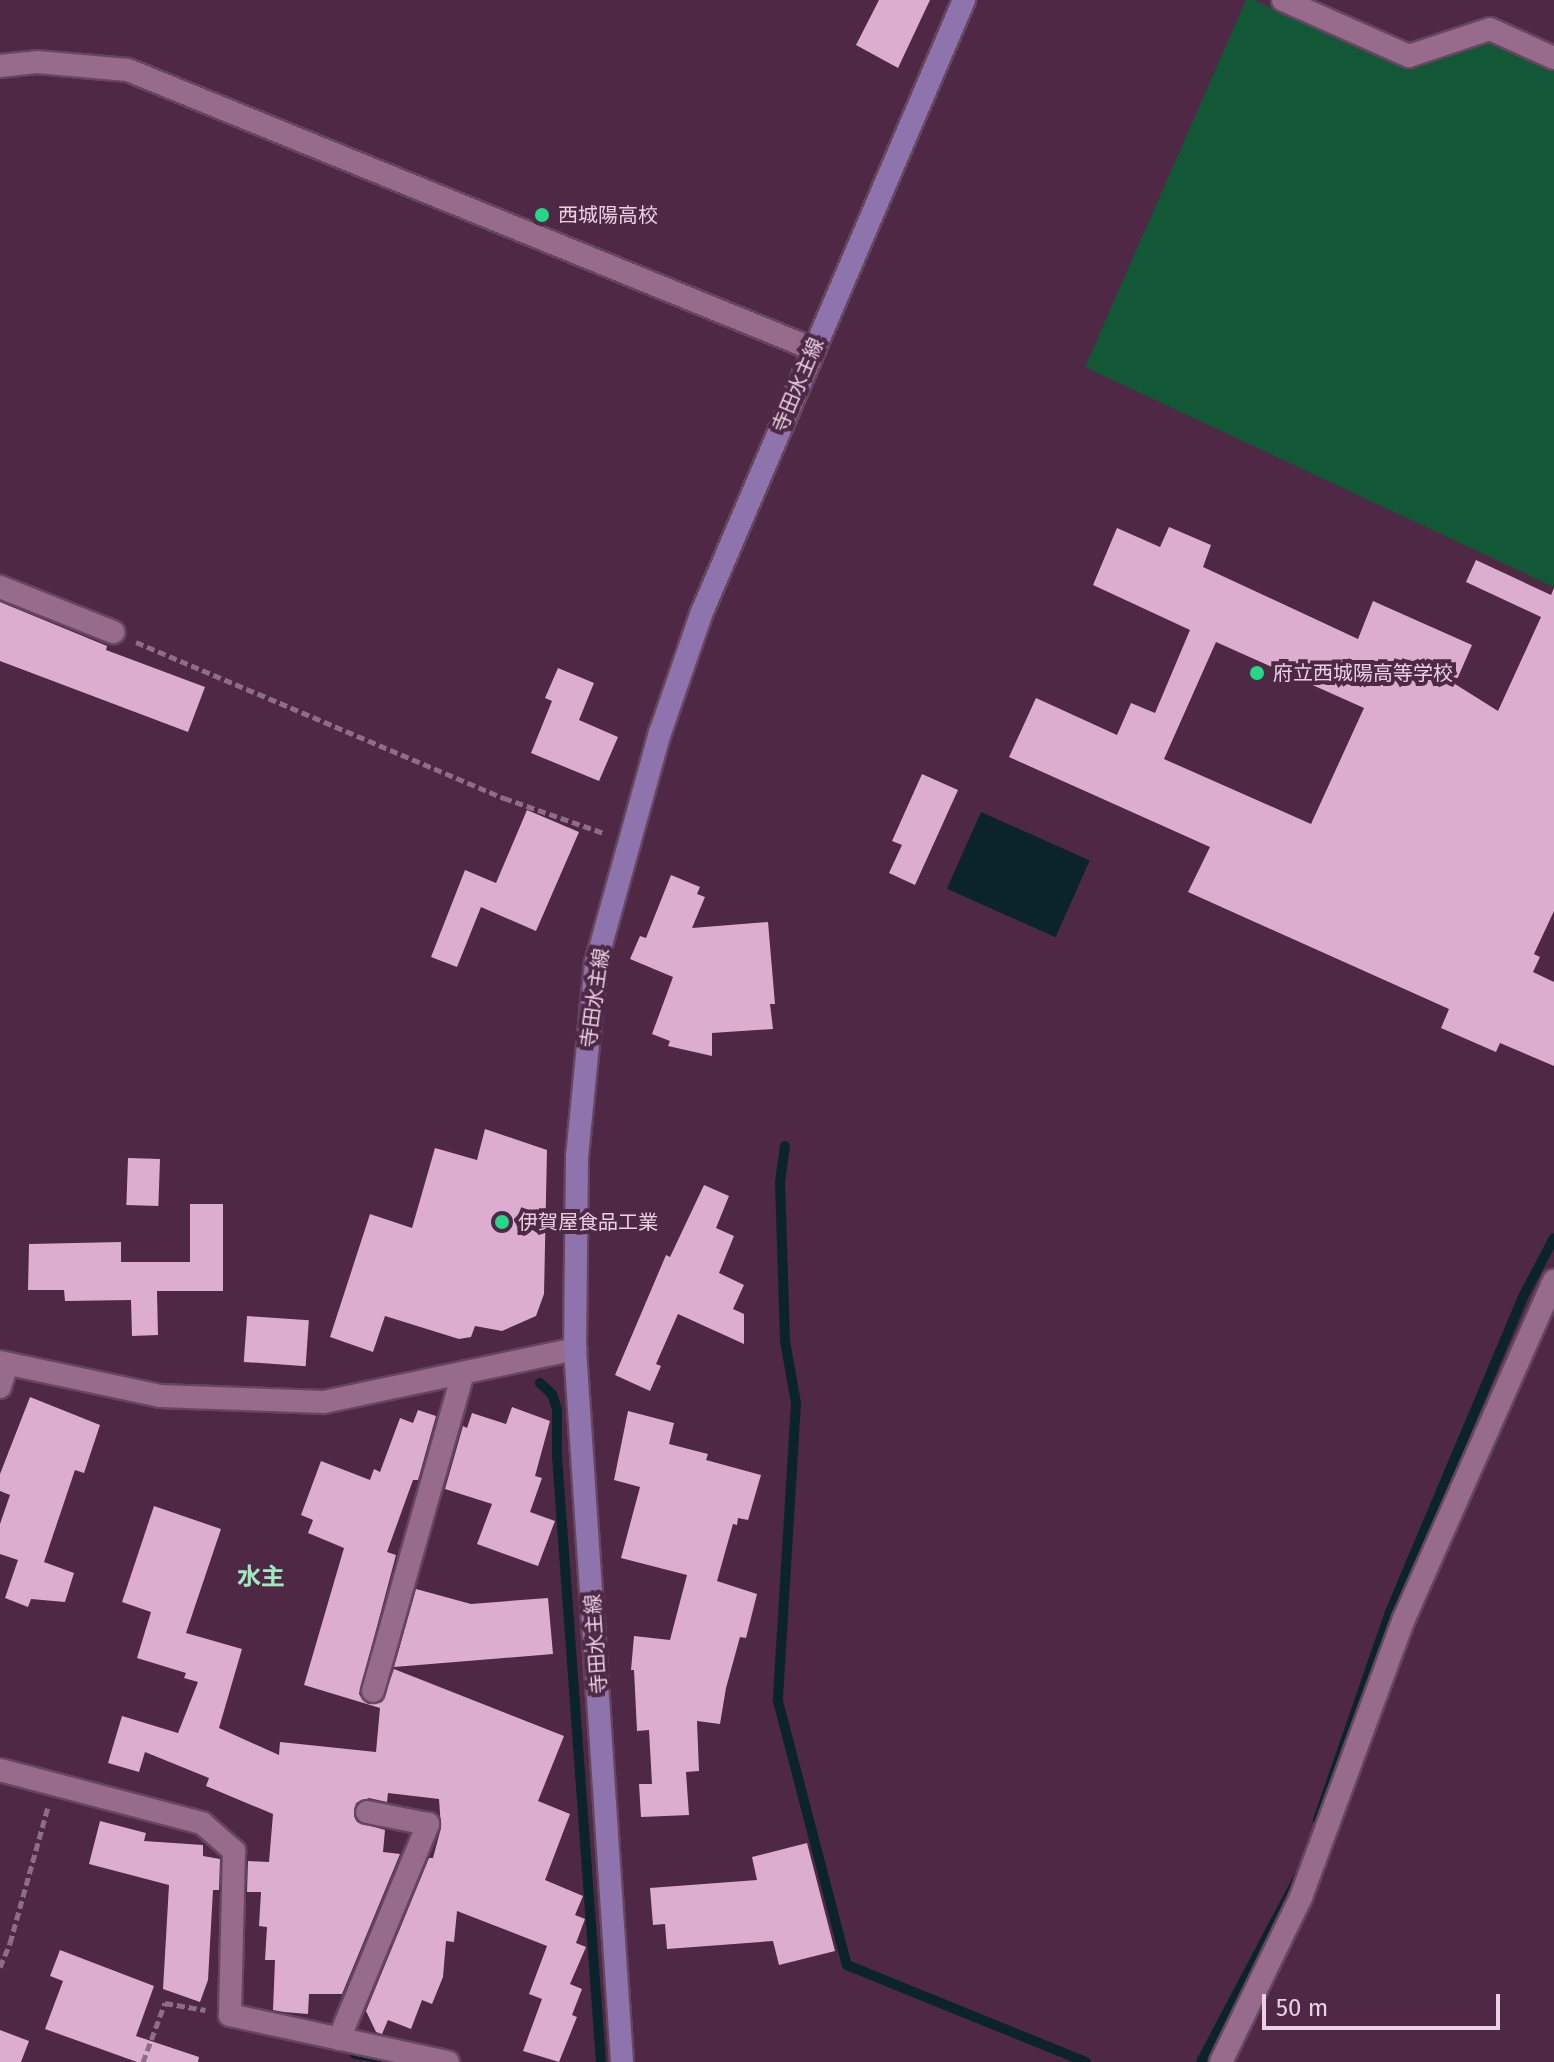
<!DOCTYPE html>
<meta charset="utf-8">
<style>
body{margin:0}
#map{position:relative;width:1554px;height:2062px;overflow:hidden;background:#4e2845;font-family:"Fira Sans","Noto Sans JP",sans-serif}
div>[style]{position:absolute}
.green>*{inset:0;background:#135836}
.water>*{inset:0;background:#0b242b;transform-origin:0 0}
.stream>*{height:10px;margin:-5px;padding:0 5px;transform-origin:5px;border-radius:5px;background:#0b242b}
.building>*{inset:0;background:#dcadcf;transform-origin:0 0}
.path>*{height:5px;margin-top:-2.5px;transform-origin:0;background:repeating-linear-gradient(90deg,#8e6e86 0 8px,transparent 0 12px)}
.roads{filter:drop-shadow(2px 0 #66465f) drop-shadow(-2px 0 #66465f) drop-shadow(0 2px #66465f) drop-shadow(0 -2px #66465f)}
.minor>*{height:22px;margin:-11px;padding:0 11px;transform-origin:11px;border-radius:11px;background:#966b8b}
.tertiary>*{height:22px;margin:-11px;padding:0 11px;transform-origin:11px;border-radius:11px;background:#966b8b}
.secondary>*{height:22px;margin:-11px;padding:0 11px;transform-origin:11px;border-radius:11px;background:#8e73ad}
.dots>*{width:22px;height:22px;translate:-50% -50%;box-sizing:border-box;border:4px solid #4e2845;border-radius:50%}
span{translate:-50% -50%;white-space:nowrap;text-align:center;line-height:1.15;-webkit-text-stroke:8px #4e2845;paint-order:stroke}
.poi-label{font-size:20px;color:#ead2e3}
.left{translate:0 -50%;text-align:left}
.street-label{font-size:20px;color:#ead2e3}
.quarter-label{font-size:24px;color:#9eeabc;font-weight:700}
.scale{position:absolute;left:1262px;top:1994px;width:238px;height:36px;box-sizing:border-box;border:4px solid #ead2e3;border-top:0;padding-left:10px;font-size:24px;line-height:28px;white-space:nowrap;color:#ead2e3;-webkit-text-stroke:6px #4e2845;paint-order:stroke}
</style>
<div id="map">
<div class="green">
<div style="clip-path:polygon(1246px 0,1254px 0,1404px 68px,1489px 38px,1554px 67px,1554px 587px,1085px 367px)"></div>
</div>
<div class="water">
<div style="left:981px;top:812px;width:119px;height:84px;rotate:24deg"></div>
</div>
<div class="stream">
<div style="left:785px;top:1146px;width:35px;rotate:98deg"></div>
<div style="left:780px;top:1181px;width:160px;rotate:88.2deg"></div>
<div style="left:785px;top:1341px;width:63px;rotate:79.9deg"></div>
<div style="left:796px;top:1403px;width:299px;rotate:93.5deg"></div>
<div style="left:778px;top:1701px;width:273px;rotate:75.4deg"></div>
<div style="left:847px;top:1965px;width:258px;rotate:22.1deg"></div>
<div style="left:540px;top:1383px;width:16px;rotate:43deg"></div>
<div style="left:552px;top:1394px;width:16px;rotate:72deg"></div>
<div style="left:557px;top:1409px;width:47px;rotate:90deg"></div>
<div style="left:557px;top:1456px;width:608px;rotate:85.85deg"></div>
<div style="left:1318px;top:1820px;width:220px;rotate:-70.9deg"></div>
<div style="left:1390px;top:1612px;width:346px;rotate:-67.1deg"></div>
<div style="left:1525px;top:1293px;width:62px;rotate:-62.2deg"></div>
<div style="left:355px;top:2054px;width:30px;rotate:9deg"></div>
<div style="left:1201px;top:2062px;width:210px;rotate:-62.2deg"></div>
</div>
<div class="building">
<div style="clip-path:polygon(879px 0,930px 0,898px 68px,856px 45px)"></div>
<div style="clip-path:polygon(evenodd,1169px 527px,1211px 545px,1203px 567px,1358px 639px,1373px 601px,1472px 645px,1455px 684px,1498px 711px,1541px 617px,1466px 582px,1476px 560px,1551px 595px,1554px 588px,1554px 911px,1534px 954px,1540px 957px,1533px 972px,1554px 982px,1554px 1066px,1500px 1043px,1496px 1052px,1441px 1028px,1449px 1009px,1188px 892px,1210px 847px,1009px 757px,1036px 698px,1117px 735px,1131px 703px,1155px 713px,1190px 630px,1093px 585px,1117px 528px,1160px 547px,1169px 527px,1216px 642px,1364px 708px,1311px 824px,1164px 759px,1216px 642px)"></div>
<div style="clip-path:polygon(0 602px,107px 646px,106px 650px,205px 687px,188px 732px,0 661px)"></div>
<div style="clip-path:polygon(558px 668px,594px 683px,579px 720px,618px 737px,599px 781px,531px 753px,552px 701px,545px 698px)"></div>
<div style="clip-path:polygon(922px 774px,958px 790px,915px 885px,889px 873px,902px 845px,892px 841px)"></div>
<div style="clip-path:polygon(527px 810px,579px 832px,536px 931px,481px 907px,457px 967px,431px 957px,465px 870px,496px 883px)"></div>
<div style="clip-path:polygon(671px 875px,700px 887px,697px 894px,705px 897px,692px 928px,768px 922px,775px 1004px,770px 1004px,773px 1029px,712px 1033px,712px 1056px,668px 1046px,670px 1041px,652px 1034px,673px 977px,630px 959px,640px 936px,646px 938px)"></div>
<div style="clip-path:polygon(485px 1129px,547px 1150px,544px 1294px,536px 1316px,502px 1331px,475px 1326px,471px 1337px,459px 1339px,385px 1316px,373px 1352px,330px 1337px,370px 1214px,412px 1228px,435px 1148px,477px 1160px)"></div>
<div style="left:128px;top:1158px;width:32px;height:47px;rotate:2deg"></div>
<div style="clip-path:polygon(704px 1185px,729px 1196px,716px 1228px,734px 1236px,719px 1273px,744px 1285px,733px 1309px,744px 1314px,744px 1344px,678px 1314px,656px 1364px,661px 1366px,650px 1391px,615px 1375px,666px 1255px,670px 1257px)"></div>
<div style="clip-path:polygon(190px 1204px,223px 1204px,223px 1291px,157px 1291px,158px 1335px,132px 1336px,131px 1300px,65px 1301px,64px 1290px,28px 1290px,29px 1244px,121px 1242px,121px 1262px,190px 1262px)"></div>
<div style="left:247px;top:1316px;width:62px;height:46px;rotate:4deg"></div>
<div style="clip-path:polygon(30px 1397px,100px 1425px,84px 1473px,75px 1470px,44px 1562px,74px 1573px,65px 1602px,31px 1599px,28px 1607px,5px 1598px,18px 1560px,0 1554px,0 1524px,10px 1495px,0 1491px,0 1474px)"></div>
<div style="clip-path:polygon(512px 1407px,550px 1421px,535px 1476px,542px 1478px,530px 1512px,555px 1521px,538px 1566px,477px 1544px,492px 1504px,445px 1489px,463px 1426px,467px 1428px,472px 1413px,506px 1424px)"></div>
<div style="clip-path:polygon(418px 1410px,436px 1416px,418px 1480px,413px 1480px,387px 1552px,396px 1555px,359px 1694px,368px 1704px,382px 1702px,394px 1669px,564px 1736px,538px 1801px,570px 1814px,545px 1880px,583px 1896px,575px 1915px,585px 1919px,576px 1943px,586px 1947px,570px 1984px,582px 1989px,572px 2015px,577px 2017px,559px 2062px,523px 2051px,542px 1999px,529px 1994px,547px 1946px,457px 1911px,454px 1942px,446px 1941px,443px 1977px,432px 2004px,422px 2000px,411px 2029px,388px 2020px,382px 2034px,376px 2032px,366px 2011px,429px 1858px,433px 1858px,441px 1828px,439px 1799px,388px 1793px,387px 1802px,369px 1798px,356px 1803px,354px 1816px,357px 1822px,385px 1830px,383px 1852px,400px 1854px,342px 1994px,309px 1994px,308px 2014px,284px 2012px,273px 2010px,275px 1960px,265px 1960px,267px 1927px,259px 1926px,261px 1892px,247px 1892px,248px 1861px,269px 1862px,273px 1814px,206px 1786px,209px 1778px,145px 1752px,139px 1772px,108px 1763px,122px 1716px,178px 1733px,198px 1682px,184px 1678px,186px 1673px,137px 1658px,151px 1612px,122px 1602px,154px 1506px,221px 1529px,186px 1633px,242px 1649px,219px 1728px,279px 1755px,280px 1742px,376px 1752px,380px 1708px,304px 1685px,344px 1548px,308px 1533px,313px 1520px,301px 1515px,321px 1461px,370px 1480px,374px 1469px,380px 1472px,400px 1418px,413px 1423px)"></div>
<div style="clip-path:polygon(628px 1411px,674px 1423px,669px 1444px,708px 1454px,706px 1460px,761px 1475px,748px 1520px,738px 1518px,737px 1525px,733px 1524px,717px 1581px,757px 1594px,746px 1638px,740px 1637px,726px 1688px,720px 1724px,697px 1721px,699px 1771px,686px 1772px,689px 1815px,641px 1817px,639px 1784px,652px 1784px,649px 1730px,637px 1731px,634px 1670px,631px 1670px,634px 1636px,670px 1640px,687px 1575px,621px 1558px,640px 1487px,614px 1480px)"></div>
<div style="clip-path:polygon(416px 1589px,471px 1604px,548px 1598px,553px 1654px,394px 1667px)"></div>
<div style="clip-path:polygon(100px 1821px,146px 1833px,144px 1841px,203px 1845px,203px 1856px,220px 1859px,219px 1890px,213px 1890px,208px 1980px,200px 2002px,163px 1989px,169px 1885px,89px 1864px)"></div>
<div style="clip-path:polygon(807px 1843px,835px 1951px,779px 1965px,773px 1941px,667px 1949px,665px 1924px,653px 1925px,650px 1888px,757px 1880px,752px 1857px)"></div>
<div style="clip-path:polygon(60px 1950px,154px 1986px,136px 2036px,199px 2057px,198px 2062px,137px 2062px,45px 2029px,63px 1981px,50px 1976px)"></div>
<div style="clip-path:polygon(0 2030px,29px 2041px,21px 2062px,0 2062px)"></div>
</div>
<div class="path">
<div style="left:136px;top:642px;width:400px;rotate:23deg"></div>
<div style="left:504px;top:798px;width:106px;rotate:19.3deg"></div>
<div style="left:0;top:1967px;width:26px;rotate:-67deg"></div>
<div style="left:10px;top:1943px;width:141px;rotate:-74.4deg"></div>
<div style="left:143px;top:2062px;width:63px;rotate:-69.6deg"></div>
<div style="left:165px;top:2003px;width:41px;rotate:9.9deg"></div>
</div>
<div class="roads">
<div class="minor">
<div style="left:1283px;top:0;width:138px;rotate:24deg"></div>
<div style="left:1409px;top:56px;width:85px;rotate:-18.4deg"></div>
<div style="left:1490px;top:29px;width:70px;rotate:24.4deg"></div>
<div style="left:0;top:66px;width:37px;rotate:-6deg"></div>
<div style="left:37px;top:62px;width:91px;rotate:5deg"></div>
<div style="left:128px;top:70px;width:740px;rotate:22.16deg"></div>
<div style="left:0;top:587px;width:122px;rotate:21.7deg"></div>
<div style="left:0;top:1387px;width:24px;rotate:-73deg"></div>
<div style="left:373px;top:1691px;width:330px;rotate:-74.2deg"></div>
<div style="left:0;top:1770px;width:209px;rotate:14.7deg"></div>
<div style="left:202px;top:1823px;width:43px;rotate:41.2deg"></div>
<div style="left:234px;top:1851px;width:164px;rotate:91.4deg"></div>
<div style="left:230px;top:2015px;width:223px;rotate:12.2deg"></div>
<div style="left:339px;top:2039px;width:233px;rotate:-67.5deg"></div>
<div style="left:428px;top:1824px;width:62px;rotate:-168.9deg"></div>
<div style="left:1221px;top:2062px;width:183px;rotate:-64.1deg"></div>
<div style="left:1301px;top:1897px;width:296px;rotate:-69.7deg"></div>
<div style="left:1404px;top:1619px;width:370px;rotate:-66.1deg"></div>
</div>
<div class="tertiary">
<div style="left:0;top:1362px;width:164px;rotate:12deg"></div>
<div style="left:160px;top:1396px;width:164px;rotate:2.1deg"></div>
<div style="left:324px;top:1402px;width:257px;rotate:-11.9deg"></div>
</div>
<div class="secondary">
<div style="left:622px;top:2062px;width:715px;rotate:-93.77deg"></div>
<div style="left:575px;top:1349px;width:192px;rotate:-89.4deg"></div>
<div style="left:577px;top:1157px;width:195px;rotate:-84.4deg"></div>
<div style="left:596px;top:963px;width:239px;rotate:-74.5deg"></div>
<div style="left:660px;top:733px;width:128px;rotate:-70.9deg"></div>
<div style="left:702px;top:612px;width:666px;rotate:-66.82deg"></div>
</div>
</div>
<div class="dots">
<div style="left:542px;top:215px;background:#23d886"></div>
<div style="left:1257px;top:673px;background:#23d886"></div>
<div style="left:502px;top:1222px;background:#23d886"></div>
</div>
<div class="poi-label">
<span class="left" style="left:558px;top:215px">西城陽高校</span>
<span class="left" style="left:1273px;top:673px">府立西城陽高等学校</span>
<span class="left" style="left:518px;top:1222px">伊賀屋食品工業</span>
</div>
<div class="street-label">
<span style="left:798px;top:385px;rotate:-67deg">寺田水主線</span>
<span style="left:595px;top:998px;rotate:-82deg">寺田水主線</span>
<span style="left:596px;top:1644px;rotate:-94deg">寺田水主線</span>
</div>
<div class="quarter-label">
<span style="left:261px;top:1578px">水主</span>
</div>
<div class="scale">50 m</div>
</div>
